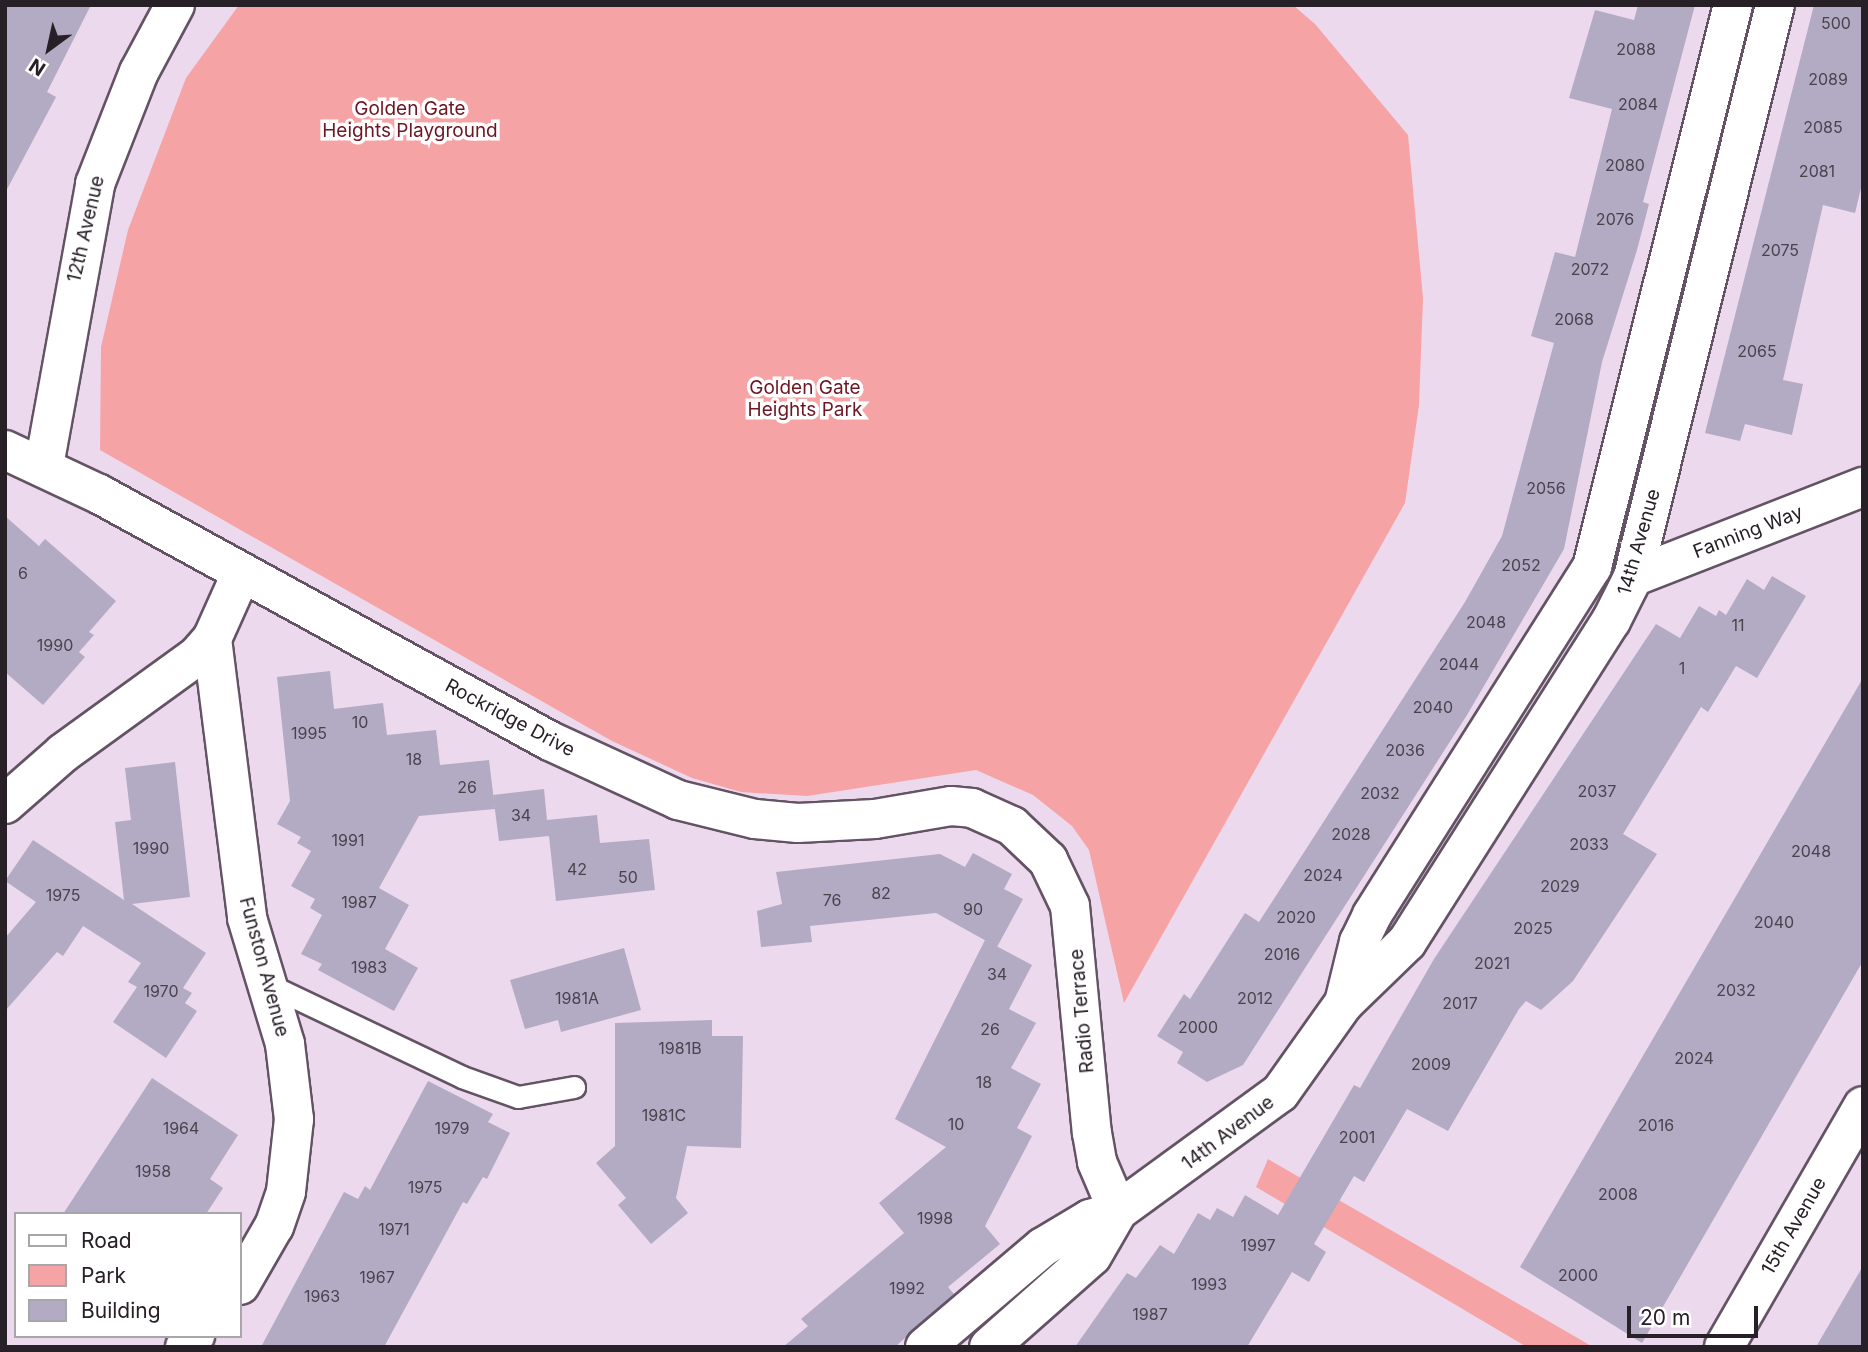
<!DOCTYPE html>
<style>
body{margin:0}
#map{position:relative;width:1868px;height:1352px;overflow:hidden;background:#edd9ed;font-family:Inter,sans-serif}
div>[style]{position:absolute}
.green>*{inset:0;background:#f6a3a5}
.building>*{inset:0;background:#b2abc3}
.roads{filter:drop-shadow(2px 0 #635364) drop-shadow(-2px 0 #635364) drop-shadow(0 2px #635364) drop-shadow(0 -2px #635364)}
.service>*{height:21px;margin:-10.5px;padding:0 10.5px;transform-origin:10.5px;border-radius:10.5px;background:#fff}
.minor>*{height:38px;margin:-19px;padding:0 19px;transform-origin:19px;border-radius:19px;background:#fff}
span{translate:-50% -50%;white-space:nowrap;text-align:center;line-height:1.15;-webkit-text-stroke:7px #fff;paint-order:stroke}
.number-label{font-size:16px;color:#4a434e}
.number-label span{-webkit-text-stroke-width:0}
.park-label{font-size:19px;color:#6e1623}
.street-label{font-size:19px;color:#272027}
.frame{position:absolute;inset:0;border:7px solid #272027;pointer-events:none}
.legend{position:absolute;left:14px;top:1212px;width:228px;height:126px;box-sizing:border-box;background:#fff;border:2px solid #a9a6a9;margin:0;padding:9px 12px;list-style:none;font-size:21px;color:#272027}
.legend li{display:flex;align-items:center;gap:14px;height:35px}
.legend b{width:35px;border:2px solid #a9a6a9}
.north{position:absolute;left:14px;top:14px;width:70px;height:70px;-webkit-text-stroke:5px #fff;paint-order:stroke;rotate:213deg;font-size:19px;font-weight:700;line-height:28px;text-align:center;color:#272027}
.north::after{content:'';display:block;margin:auto;width:24px;height:32px;background:#272027;clip-path:polygon(50% 0,100% 100%,50% 72%,0 100%)}
.scale{position:absolute;left:1627px;top:1306px;width:131px;height:32px;box-sizing:border-box;border:4px solid #272027;border-top:0;padding-left:9px;font-size:21px;line-height:24px;white-space:nowrap;color:#272027;-webkit-text-stroke:5px #fff;paint-order:stroke}
</style>
<div id="map">
<div class="green">
<div style="clip-path:polygon(239px 5px,1293px 5px,1315px 24px,1408px 135px,1423px 298px,1419px 405px,1405px 503px,1124px 1003px,1089px 850px,1072px 826px,1033px 795px,976px 770px,807px 796px,741px 792px,692px 778px,612px 741px,100px 450px,101px 347px,128px 230px,186px 78px)"></div>
<div style="clip-path:polygon(1268px 1159px,1593px 1347px,1527px 1347px,1256px 1187px)"></div>
</div>
<div class="building">
<div style="clip-path:polygon(5px 5px,91px 5px,47px 92px,56px 97px,5px 193px)"></div>
<div style="clip-path:polygon(1638px 5px,1695px 5px,1643px 202px,1649px 204px,1637px 250px,1602px 362px,1564px 549px,1467px 715px,1243px 1065px,1207px 1082px,1177px 1063px,1183px 1052px,1157px 1036px,1184px 994px,1190px 999px,1245px 913px,1259px 922px,1465px 602px,1502px 536px,1554px 343px,1531px 336px,1555px 252px,1575px 257px,1612px 109px,1569px 98px,1595px 10px,1634px 20px)"></div>
<div style="clip-path:polygon(1814px 5px,1863px 5px,1863px 180px,1855px 213px,1823px 205px,1783px 380px,1803px 384px,1792px 435px,1745px 424px,1740px 441px,1705px 433px)"></div>
<div style="clip-path:polygon(5px 516px,39px 546px,45px 539px,116px 601px,89px 632px,94px 635px,79px 652px,85px 657px,43px 705px,5px 672px)"></div>
<div style="clip-path:polygon(1772px 576px,1806px 596px,1757px 678px,1736px 666px,1708px 712px,1701px 707px,1623px 834px,1657px 854px,1573px 981px,1541px 1010px,1526px 1001px,1519px 1009px,1448px 1131px,1407px 1109px,1364px 1182px,1354px 1176px,1314px 1244px,1326px 1252px,1309px 1282px,1292px 1272px,1247px 1347px,1075px 1347px,1127px 1273px,1136px 1278px,1160px 1245px,1174px 1254px,1198px 1213px,1210px 1220px,1217px 1208px,1233px 1217px,1245px 1195px,1278px 1215px,1354px 1085px,1360px 1088px,1434px 959px,1656px 624px,1680px 638px,1699px 606px,1716px 616px,1719px 610px,1726px 615px,1747px 579px,1764px 590px)"></div>
<div style="clip-path:polygon(330px 671px,334px 709px,383px 703px,387px 735px,436px 730px,440px 765px,489px 760px,495px 809px,419px 816px,379px 888px,409px 905px,385px 949px,418px 968px,394px 1011px,318px 970px,322px 964px,301px 954px,322px 915px,310px 908px,315px 899px,291px 886px,311px 851px,297px 843px,301px 837px,277px 824px,290px 801px,277px 677px)"></div>
<div style="clip-path:polygon(1863px 678px,1863px 961px,1642px 1343px,1520px 1267px)"></div>
<div style="clip-path:polygon(175px 762px,190px 897px,132px 904px,206px 953px,183px 988px,192px 993px,185px 1003px,197px 1011px,166px 1058px,113px 1022px,137px 987px,128px 982px,141px 963px,83px 926px,63px 956px,57px 952px,5px 1011px,5px 938px,36px 902px,5px 881px,33px 840px,124px 900px,115px 822px,131px 820px,125px 768px)"></div>
<div style="clip-path:polygon(544px 789px,547px 820px,597px 815px,600px 843px,649px 839px,655px 890px,556px 901px,549px 836px,499px 841px,493px 795px)"></div>
<div style="clip-path:polygon(973px 853px,1012px 874px,1004px 889px,1023px 899px,997px 947px,936px 913px,810px 926px,812px 942px,761px 947px,757px 911px,782px 904px,776px 872px,940px 854px,965px 867px)"></div>
<div style="clip-path:polygon(985px 940px,1032px 965px,1009px 1009px,1036px 1023px,1011px 1068px,1041px 1084px,1017px 1128px,1032px 1136px,985px 1226px,1000px 1244px,948px 1287px,954px 1294px,895px 1347px,783px 1347px,808px 1326px,801px 1319px,904px 1233px,879px 1203px,946px 1147px,895px 1119px)"></div>
<div style="clip-path:polygon(624px 948px,641px 1010px,561px 1032px,558px 1020px,525px 1029px,510px 980px)"></div>
<div style="clip-path:polygon(712px 1020px,712px 1036px,743px 1036px,741px 1148px,687px 1146px,676px 1198px,688px 1213px,651px 1244px,618px 1205px,626px 1198px,596px 1163px,615px 1146px,615px 1023px)"></div>
<div style="clip-path:polygon(152px 1078px,238px 1135px,210px 1179px,223px 1188px,206px 1214px,63px 1214px)"></div>
<div style="clip-path:polygon(428px 1081px,493px 1114px,488px 1122px,510px 1133px,487px 1179px,483px 1177px,467px 1204px,463px 1202px,384px 1347px,261px 1347px,344px 1192px,358px 1199px,365px 1186px,370px 1190px)"></div>
<div style="clip-path:polygon(1863px 1266px,1863px 1347px,1816px 1347px)"></div>
</div>
<div class="roads">
<div class="service">
<div style="left:265px;top:983px;width:218px;rotate:25.5deg"></div>
<div style="left:462px;top:1077px;width:59px;rotate:19.7deg"></div>
<div style="left:518px;top:1097px;width:57px;rotate:-10.1deg"></div>
</div>
<div class="minor">
<div style="left:5px;top:450px;width:104px;rotate:25.1deg"></div>
<div style="left:99px;top:494px;width:514px;rotate:28.71deg"></div>
<div style="left:550px;top:741px;width:141px;rotate:24.7deg"></div>
<div style="left:678px;top:800px;width:79px;rotate:13.9deg"></div>
<div style="left:755px;top:819px;width:43px;rotate:5.3deg"></div>
<div style="left:798px;top:823px;width:77px;rotate:-3deg"></div>
<div style="left:875px;top:819px;width:77px;rotate:-9.7deg"></div>
<div style="left:951px;top:806px;width:21px;rotate:5deg"></div>
<div style="left:972px;top:808px;width:44px;rotate:24.2deg"></div>
<div style="left:1012px;top:826px;width:50px;rotate:43.4deg"></div>
<div style="left:1048px;top:860px;width:51px;rotate:64.4deg"></div>
<div style="left:1070px;top:906px;width:228px;rotate:84.5deg"></div>
<div style="left:1092px;top:1133px;width:29px;rotate:80deg"></div>
<div style="left:1097px;top:1162px;width:53px;rotate:66.8deg"></div>
<div style="left:44px;top:466px;width:287px;rotate:-79.7deg"></div>
<div style="left:95px;top:184px;width:120px;rotate:-68.6deg"></div>
<div style="left:139px;top:72px;width:76px;rotate:-61.8deg"></div>
<div style="left:1633px;top:577px;width:247px;rotate:-21.4deg"></div>
<div style="left:212px;top:639px;width:281px;rotate:82.8deg"></div>
<div style="left:247px;top:918px;width:132px;rotate:73.2deg"></div>
<div style="left:285px;top:1044px;width:76px;rotate:83.2deg"></div>
<div style="left:294px;top:1119px;width:73px;rotate:96.3deg"></div>
<div style="left:286px;top:1192px;width:36px;rotate:109deg"></div>
<div style="left:274px;top:1226px;width:68px;rotate:120deg"></div>
<div style="left:5px;top:804px;width:77px;rotate:-41.3deg"></div>
<div style="left:63px;top:753px;width:165px;rotate:-35.9deg"></div>
<div style="left:197px;top:656px;width:23px;rotate:-49deg"></div>
<div style="left:212px;top:639px;width:73px;rotate:-65.9deg"></div>
<div style="left:1344px;top:1003px;width:63px;rotate:-76.2deg"></div>
<div style="left:1359px;top:942px;width:30px;rotate:-64deg"></div>
<div style="left:1372px;top:915px;width:412px;rotate:-57.7deg"></div>
<div style="left:1592px;top:567px;width:579px;rotate:-75.92deg"></div>
<div style="left:185px;top:1347px;width:15px;rotate:-48deg"></div>
<div style="left:925px;top:1347px;width:155px;rotate:-40.3deg"></div>
<div style="left:1043px;top:1247px;width:55px;rotate:-30.8deg"></div>
<div style="left:1090px;top:1219px;width:29px;rotate:-16deg"></div>
<div style="left:1118px;top:1211px;width:200px;rotate:-36.1deg"></div>
<div style="left:1280px;top:1093px;width:110px;rotate:-54.6deg"></div>
<div style="left:1344px;top:1003px;width:88px;rotate:-44.1deg"></div>
<div style="left:1407px;top:942px;width:380px;rotate:-57.6deg"></div>
<div style="left:1611px;top:621px;width:49px;rotate:-63.4deg"></div>
<div style="left:1633px;top:577px;width:589px;rotate:-76.06deg"></div>
<div style="left:989px;top:1347px;width:137px;rotate:-41.5deg"></div>
<div style="left:1092px;top:1256px;width:52px;rotate:-60deg"></div>
<div style="left:1724px;top:1347px;width:278px;rotate:-60deg"></div>
</div>
</div>
<div class="number-label">
<span style="left:1836px;top:23px">500</span>
<span style="left:1636px;top:49px">2088</span>
<span style="left:1828px;top:79px">2089</span>
<span style="left:1638px;top:104px">2084</span>
<span style="left:1823px;top:127px">2085</span>
<span style="left:1625px;top:165px">2080</span>
<span style="left:1817px;top:171px">2081</span>
<span style="left:1615px;top:219px">2076</span>
<span style="left:1780px;top:250px">2075</span>
<span style="left:1590px;top:269px">2072</span>
<span style="left:1574px;top:319px">2068</span>
<span style="left:1757px;top:351px">2065</span>
<span style="left:1546px;top:488px">2056</span>
<span style="left:1521px;top:565px">2052</span>
<span style="left:23px;top:573px">6</span>
<span style="left:1486px;top:622px">2048</span>
<span style="left:1738px;top:625px">11</span>
<span style="left:55px;top:645px">1990</span>
<span style="left:1459px;top:664px">2044</span>
<span style="left:1682px;top:668px">1</span>
<span style="left:1433px;top:707px">2040</span>
<span style="left:360px;top:722px">10</span>
<span style="left:309px;top:733px">1995</span>
<span style="left:1405px;top:750px">2036</span>
<span style="left:414px;top:759px">18</span>
<span style="left:467px;top:787px">26</span>
<span style="left:1597px;top:791px">2037</span>
<span style="left:1380px;top:793px">2032</span>
<span style="left:521px;top:815px">34</span>
<span style="left:1351px;top:834px">2028</span>
<span style="left:348px;top:840px">1991</span>
<span style="left:1589px;top:844px">2033</span>
<span style="left:151px;top:848px">1990</span>
<span style="left:1811px;top:851px">2048</span>
<span style="left:577px;top:869px">42</span>
<span style="left:1323px;top:875px">2024</span>
<span style="left:628px;top:877px">50</span>
<span style="left:1560px;top:886px">2029</span>
<span style="left:881px;top:893px">82</span>
<span style="left:63px;top:895px">1975</span>
<span style="left:832px;top:900px">76</span>
<span style="left:359px;top:902px">1987</span>
<span style="left:973px;top:909px">90</span>
<span style="left:1296px;top:917px">2020</span>
<span style="left:1774px;top:922px">2040</span>
<span style="left:1533px;top:928px">2025</span>
<span style="left:1282px;top:954px">2016</span>
<span style="left:1492px;top:963px">2021</span>
<span style="left:369px;top:967px">1983</span>
<span style="left:997px;top:974px">34</span>
<span style="left:1736px;top:990px">2032</span>
<span style="left:161px;top:991px">1970</span>
<span style="left:577px;top:998px">1981A</span>
<span style="left:1255px;top:998px">2012</span>
<span style="left:1460px;top:1003px">2017</span>
<span style="left:1198px;top:1027px">2000</span>
<span style="left:990px;top:1029px">26</span>
<span style="left:680px;top:1048px">1981B</span>
<span style="left:1694px;top:1058px">2024</span>
<span style="left:1431px;top:1064px">2009</span>
<span style="left:984px;top:1082px">18</span>
<span style="left:664px;top:1115px">1981C</span>
<span style="left:956px;top:1124px">10</span>
<span style="left:1656px;top:1125px">2016</span>
<span style="left:181px;top:1128px">1964</span>
<span style="left:452px;top:1128px">1979</span>
<span style="left:1357px;top:1137px">2001</span>
<span style="left:153px;top:1171px">1958</span>
<span style="left:425px;top:1187px">1975</span>
<span style="left:1618px;top:1194px">2008</span>
<span style="left:935px;top:1218px">1998</span>
<span style="left:394px;top:1229px">1971</span>
<span style="left:1258px;top:1245px">1997</span>
<span style="left:1578px;top:1275px">2000</span>
<span style="left:377px;top:1277px">1967</span>
<span style="left:1209px;top:1284px">1993</span>
<span style="left:907px;top:1288px">1992</span>
<span style="left:322px;top:1296px">1963</span>
<span style="left:1150px;top:1314px">1987</span>
</div>
<div class="park-label">
<span style="left:410px;top:120px">Golden Gate<br>Heights Playground</span>
<span style="left:805px;top:399px">Golden Gate<br>Heights Park</span>
</div>
<div class="street-label">
<span style="left:86px;top:229px;rotate:-77deg">12th Avenue</span>
<span style="left:1748px;top:532px;rotate:-21deg">Fanning Way</span>
<span style="left:1639px;top:542px;rotate:-74deg">14th Avenue</span>
<span style="left:510px;top:718px;rotate:28deg">Rockridge Drive</span>
<span style="left:264px;top:967px;rotate:75deg">Funston Avenue</span>
<span style="left:1082px;top:1011px;rotate:-95deg">Radio Terrace</span>
<span style="left:1228px;top:1133px;rotate:-37deg">14th Avenue</span>
<span style="left:1794px;top:1226px;rotate:-60deg">15th Avenue</span>
</div>
<div class="frame"></div>
<ul class="legend">
<li><b style="height:9px;background:#fff"></b>Road</li>
<li><b style="height:19px;background:#f6a3a5"></b>Park</li>
<li><b style="height:19px;background:#b2abc3"></b>Building</li>
</ul>
<div class="north">N</div>
<div class="scale">20 m</div>
</div>
